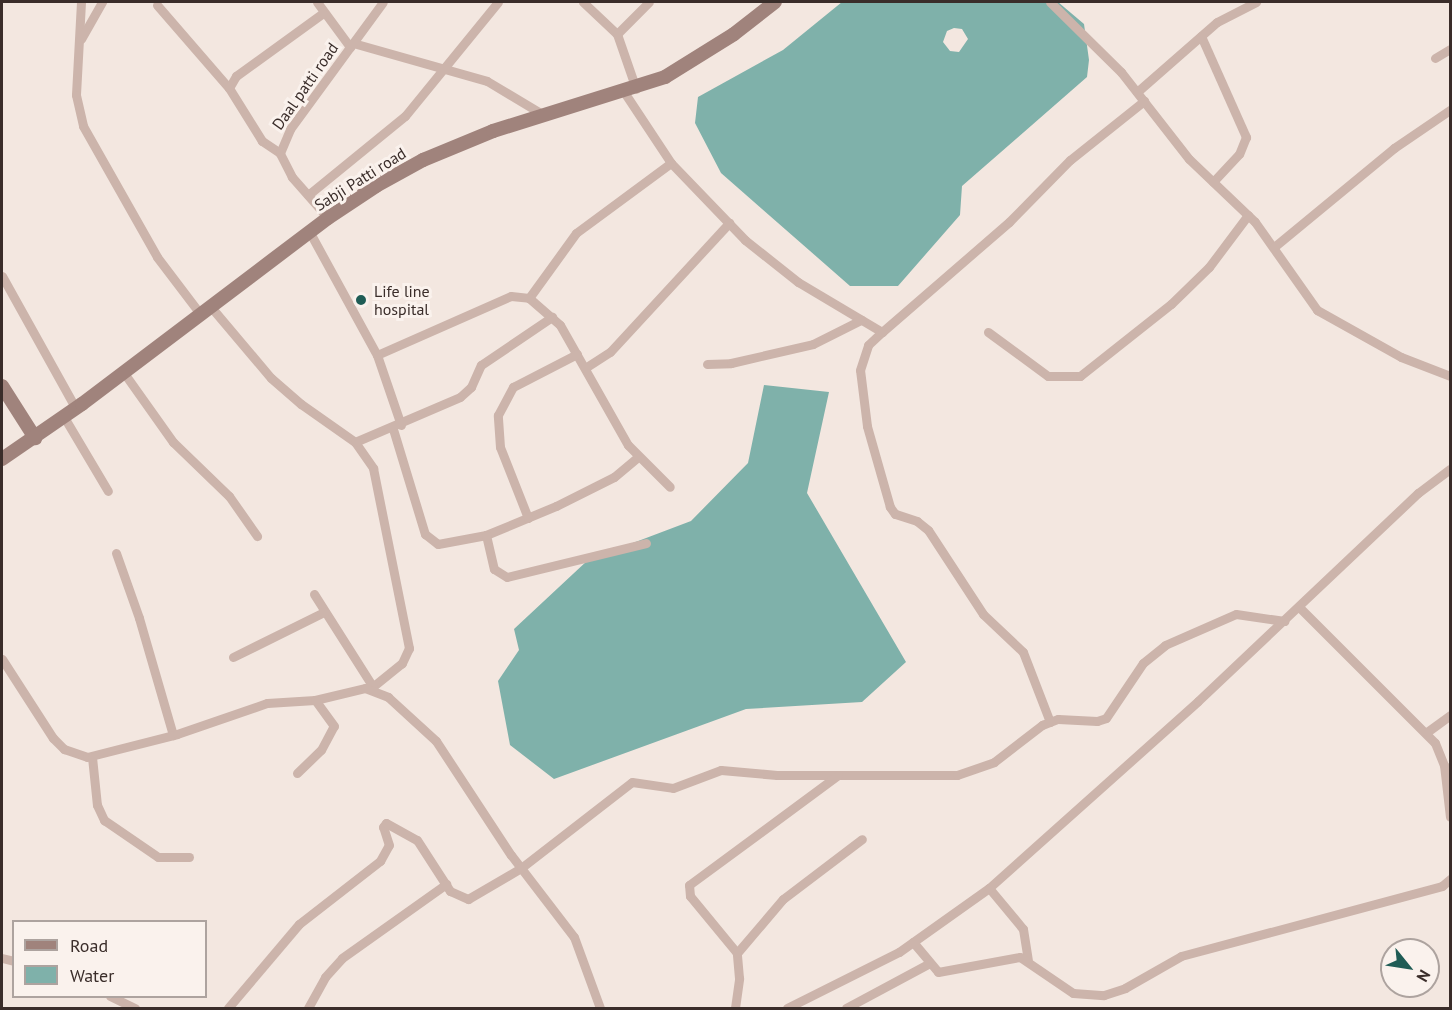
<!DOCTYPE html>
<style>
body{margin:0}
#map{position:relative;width:1452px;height:1010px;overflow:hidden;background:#f3e7e0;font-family:"PT Sans",sans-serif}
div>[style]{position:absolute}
.water>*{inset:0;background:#7fb1aa}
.street>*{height:9px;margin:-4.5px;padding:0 4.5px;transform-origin:4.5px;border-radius:4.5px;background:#ccb4ab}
.secondary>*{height:14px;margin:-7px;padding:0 7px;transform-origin:7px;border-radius:7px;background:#a0837c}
.dots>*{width:16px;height:16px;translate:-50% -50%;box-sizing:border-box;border:3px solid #faf2ed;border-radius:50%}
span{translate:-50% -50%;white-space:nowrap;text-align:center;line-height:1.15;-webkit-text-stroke:6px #faf2ed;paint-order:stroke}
.street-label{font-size:16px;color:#3a2d2a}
.poi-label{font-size:16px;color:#3a2d2a}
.left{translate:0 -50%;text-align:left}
.frame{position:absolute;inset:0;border:3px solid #3a2d2a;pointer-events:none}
.legend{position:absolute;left:12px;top:920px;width:195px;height:78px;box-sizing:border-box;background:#faf2ed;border:2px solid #ada39f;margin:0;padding:8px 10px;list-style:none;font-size:18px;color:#3a2d2a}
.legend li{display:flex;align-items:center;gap:12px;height:30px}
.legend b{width:30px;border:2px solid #ada39f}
.north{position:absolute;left:1380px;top:938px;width:60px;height:60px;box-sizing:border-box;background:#faf2ed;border:2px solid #ada39f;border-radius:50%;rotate:120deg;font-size:16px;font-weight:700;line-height:24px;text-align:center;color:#3a2d2a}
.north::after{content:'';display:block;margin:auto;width:21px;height:27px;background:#1f5c55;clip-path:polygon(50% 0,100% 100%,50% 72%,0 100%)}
</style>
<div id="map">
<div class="water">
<div style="clip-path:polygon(evenodd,842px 2px,1058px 2px,1084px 24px,1089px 60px,1087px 77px,962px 186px,960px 215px,898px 286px,850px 286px,721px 173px,695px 123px,698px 97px,783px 50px,842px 2px,954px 28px,962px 29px,968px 39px,959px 52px,950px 51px,943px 42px,947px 31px,954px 28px)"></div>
<div style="clip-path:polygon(764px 385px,829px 392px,807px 493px,906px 662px,862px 702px,746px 709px,554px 779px,510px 745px,498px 681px,519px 650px,514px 629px,588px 560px,691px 521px,748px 463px)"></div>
</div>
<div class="street">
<div style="left:81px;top:2px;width:93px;rotate:93.1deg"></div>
<div style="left:76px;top:95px;width:32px;rotate:77deg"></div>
<div style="left:83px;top:126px;width:150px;rotate:60.5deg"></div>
<div style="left:157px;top:257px;width:73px;rotate:52.8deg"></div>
<div style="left:317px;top:2px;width:56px;rotate:53.7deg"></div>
<div style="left:583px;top:2px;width:47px;rotate:43.3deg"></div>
<div style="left:617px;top:34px;width:58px;rotate:70.9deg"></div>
<div style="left:1050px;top:2px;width:100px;rotate:44.6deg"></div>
<div style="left:1121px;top:72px;width:110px;rotate:52deg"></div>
<div style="left:1189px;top:159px;width:91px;rotate:43.7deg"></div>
<div style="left:1255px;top:222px;width:108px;rotate:54.8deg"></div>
<div style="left:1317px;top:310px;width:96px;rotate:29.2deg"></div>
<div style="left:1401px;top:357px;width:53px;rotate:21.2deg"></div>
<div style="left:157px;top:5px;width:110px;rotate:49.1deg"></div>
<div style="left:617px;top:34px;width:45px;rotate:-45deg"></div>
<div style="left:1201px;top:36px;width:111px;rotate:66deg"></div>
<div style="left:1246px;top:137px;width:18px;rotate:112deg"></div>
<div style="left:1239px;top:154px;width:38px;rotate:133deg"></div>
<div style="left:81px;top:39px;width:43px;rotate:-60.4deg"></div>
<div style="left:353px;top:43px;width:139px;rotate:15.8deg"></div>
<div style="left:487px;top:81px;width:64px;rotate:31deg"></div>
<div style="left:1435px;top:58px;width:17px;rotate:-31deg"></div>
<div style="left:624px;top:92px;width:85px;rotate:56.5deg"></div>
<div style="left:671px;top:163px;width:107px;rotate:46.1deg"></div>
<div style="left:745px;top:240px;width:68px;rotate:38.4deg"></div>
<div style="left:798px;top:282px;width:98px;rotate:30.8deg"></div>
<div style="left:1137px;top:92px;width:106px;rotate:-41.2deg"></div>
<div style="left:1217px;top:22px;width:44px;rotate:-27.1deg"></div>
<div style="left:280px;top:153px;width:22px;rotate:-146deg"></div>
<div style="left:262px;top:141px;width:62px;rotate:-121.9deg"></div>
<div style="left:229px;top:88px;width:14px;rotate:-60deg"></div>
<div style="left:236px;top:76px;width:107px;rotate:-35.9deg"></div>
<div style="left:308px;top:195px;width:125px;rotate:-39.2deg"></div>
<div style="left:405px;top:116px;width:147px;rotate:-50.8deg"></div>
<div style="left:328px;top:218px;width:55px;rotate:-131.3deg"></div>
<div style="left:292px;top:177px;width:27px;rotate:-117deg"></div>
<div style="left:280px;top:153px;width:26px;rotate:-67deg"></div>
<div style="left:290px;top:129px;width:157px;rotate:-53.8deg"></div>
<div style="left:309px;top:231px;width:141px;rotate:61.3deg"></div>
<div style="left:377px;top:355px;width:74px;rotate:71.1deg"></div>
<div style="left:1274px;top:247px;width:156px;rotate:-39.5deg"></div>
<div style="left:1394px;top:148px;width:68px;rotate:-34.2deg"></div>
<div style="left:2px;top:276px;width:152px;rotate:60.9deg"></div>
<div style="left:529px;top:298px;width:80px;rotate:-54.1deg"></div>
<div style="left:576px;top:233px;width:118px;rotate:-36.4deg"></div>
<div style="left:211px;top:307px;width:93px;rotate:49.8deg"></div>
<div style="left:271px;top:378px;width:40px;rotate:41deg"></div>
<div style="left:301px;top:404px;width:66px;rotate:35.1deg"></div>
<div style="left:355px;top:442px;width:32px;rotate:55deg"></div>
<div style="left:373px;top:468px;width:184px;rotate:78.7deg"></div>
<div style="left:409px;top:648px;width:17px;rotate:115deg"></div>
<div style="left:402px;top:663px;width:41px;rotate:140.9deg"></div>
<div style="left:988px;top:332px;width:74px;rotate:36.3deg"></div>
<div style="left:1048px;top:376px;width:32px"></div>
<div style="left:1080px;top:376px;width:116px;rotate:-38.4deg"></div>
<div style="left:1171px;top:304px;width:53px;rotate:-44.2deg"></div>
<div style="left:1209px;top:267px;width:65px;rotate:-53.1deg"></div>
<div style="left:377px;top:355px;width:146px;rotate:-23.8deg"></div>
<div style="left:511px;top:296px;width:18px;rotate:6deg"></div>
<div style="left:529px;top:298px;width:41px;rotate:41.1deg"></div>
<div style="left:560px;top:325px;width:138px;rotate:60.5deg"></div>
<div style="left:628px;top:445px;width:59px;rotate:45deg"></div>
<div style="left:707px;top:364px;width:24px;rotate:-2deg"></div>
<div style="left:731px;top:363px;width:84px;rotate:-13deg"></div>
<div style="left:813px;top:344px;width:54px;rotate:-26.6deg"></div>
<div style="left:585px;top:368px;width:30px;rotate:-33deg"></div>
<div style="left:610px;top:352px;width:176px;rotate:-47.3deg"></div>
<div style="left:124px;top:373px;width:85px;rotate:54.6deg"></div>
<div style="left:173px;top:442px;width:78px;rotate:44deg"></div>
<div style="left:229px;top:496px;width:49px;rotate:55deg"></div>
<div style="left:64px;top:417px;width:86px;rotate:59.3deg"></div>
<div style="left:393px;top:429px;width:110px;rotate:73.1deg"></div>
<div style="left:425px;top:534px;width:16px;rotate:38deg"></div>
<div style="left:438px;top:544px;width:49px;rotate:-10.6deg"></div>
<div style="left:486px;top:535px;width:76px;rotate:-22.5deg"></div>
<div style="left:556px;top:506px;width:65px;rotate:-26.6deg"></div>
<div style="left:614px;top:477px;width:30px;rotate:-40deg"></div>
<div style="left:355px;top:442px;width:114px;rotate:-23.2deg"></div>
<div style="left:460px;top:397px;width:15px;rotate:-42deg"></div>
<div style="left:471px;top:387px;width:24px;rotate:-66deg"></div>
<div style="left:481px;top:365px;width:86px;rotate:-34.1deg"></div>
<div style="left:528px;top:518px;width:76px;rotate:-111.5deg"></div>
<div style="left:500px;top:447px;width:32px;rotate:-94deg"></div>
<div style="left:498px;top:415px;width:32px;rotate:-62deg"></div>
<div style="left:513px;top:387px;width:72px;rotate:-27.3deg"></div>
<div style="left:486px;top:535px;width:35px;rotate:77deg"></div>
<div style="left:494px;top:569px;width:15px;rotate:32deg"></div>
<div style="left:507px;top:577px;width:143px;rotate:-13.7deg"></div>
<div style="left:116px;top:553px;width:69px;rotate:70.5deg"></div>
<div style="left:139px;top:618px;width:122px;rotate:73.8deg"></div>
<div style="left:314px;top:594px;width:110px;rotate:57.6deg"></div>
<div style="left:1299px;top:607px;width:192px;rotate:45deg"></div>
<div style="left:1435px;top:743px;width:24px;rotate:68deg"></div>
<div style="left:1444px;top:765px;width:52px;rotate:83.4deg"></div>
<div style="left:233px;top:657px;width:102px;rotate:-26.3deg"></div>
<div style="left:2px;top:659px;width:94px;rotate:57.2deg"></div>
<div style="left:53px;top:738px;width:16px;rotate:45deg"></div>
<div style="left:64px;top:749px;width:24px;rotate:19deg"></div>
<div style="left:87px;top:757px;width:93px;rotate:-14.3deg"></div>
<div style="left:177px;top:734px;width:95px;rotate:-19deg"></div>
<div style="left:267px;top:703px;width:48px;rotate:-3.6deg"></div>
<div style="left:315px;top:700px;width:51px;rotate:-13.5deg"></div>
<div style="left:365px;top:688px;width:25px;rotate:21deg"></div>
<div style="left:388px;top:697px;width:65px;rotate:42.5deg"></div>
<div style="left:436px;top:741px;width:136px;rotate:56.7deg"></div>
<div style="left:511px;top:855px;width:103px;rotate:52.5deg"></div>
<div style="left:574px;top:937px;width:76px;rotate:69.9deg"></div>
<div style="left:1050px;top:722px;width:75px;rotate:-111.1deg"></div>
<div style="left:1023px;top:652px;width:55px;rotate:-136.5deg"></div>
<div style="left:983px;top:614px;width:100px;rotate:-123.2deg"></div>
<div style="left:928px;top:530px;width:14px;rotate:-141deg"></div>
<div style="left:917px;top:521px;width:23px;rotate:-162deg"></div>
<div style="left:895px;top:514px;width:9px;rotate:-126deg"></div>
<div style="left:890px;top:507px;width:84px;rotate:-105.9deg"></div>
<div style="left:867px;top:426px;width:56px;rotate:-97.1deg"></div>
<div style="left:860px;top:370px;width:26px;rotate:-72deg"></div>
<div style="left:868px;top:345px;width:19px;rotate:-43deg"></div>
<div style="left:882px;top:332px;width:168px;rotate:-40.9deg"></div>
<div style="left:1009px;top:222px;width:87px;rotate:-45.5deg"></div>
<div style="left:1070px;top:160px;width:95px;rotate:-38.6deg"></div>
<div style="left:1427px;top:732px;width:29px;rotate:-36deg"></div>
<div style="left:92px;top:757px;width:48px;rotate:84.1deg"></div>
<div style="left:97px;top:805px;width:17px;rotate:65deg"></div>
<div style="left:104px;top:820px;width:65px;rotate:34.4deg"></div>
<div style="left:158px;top:857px;width:31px"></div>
<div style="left:297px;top:773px;width:33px;rotate:-44deg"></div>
<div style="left:321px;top:750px;width:27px;rotate:-62deg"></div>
<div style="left:334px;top:726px;width:32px;rotate:-126deg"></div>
<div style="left:989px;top:888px;width:53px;rotate:50.3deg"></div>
<div style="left:1023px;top:929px;width:31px;rotate:81deg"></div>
<div style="left:913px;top:942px;width:39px;rotate:50deg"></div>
<div style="left:938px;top:972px;width:83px;rotate:-10.4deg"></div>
<div style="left:1020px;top:957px;width:64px;rotate:34.2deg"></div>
<div style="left:1073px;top:993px;width:31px;rotate:4deg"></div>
<div style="left:1104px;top:995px;width:22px;rotate:-18deg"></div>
<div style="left:1125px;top:988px;width:64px;rotate:-29.7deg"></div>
<div style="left:1181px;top:956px;width:270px;rotate:-15deg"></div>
<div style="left:1442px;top:886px;width:11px;rotate:-41deg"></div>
<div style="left:737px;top:953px;width:71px;rotate:-49.6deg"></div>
<div style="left:783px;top:899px;width:99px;rotate:-37.2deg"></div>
<div style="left:2px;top:958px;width:12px;rotate:14deg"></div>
<div style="left:110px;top:996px;width:28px;rotate:26deg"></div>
<div style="left:228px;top:1008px;width:110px;rotate:-49.8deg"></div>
<div style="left:299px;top:924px;width:103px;rotate:-37.9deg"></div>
<div style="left:380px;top:861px;width:18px;rotate:-61deg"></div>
<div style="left:389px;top:845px;width:19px;rotate:-108deg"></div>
<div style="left:383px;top:827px;width:5px;rotate:-53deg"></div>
<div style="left:386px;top:823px;width:35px;rotate:29deg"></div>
<div style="left:417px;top:840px;width:61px;rotate:57.1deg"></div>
<div style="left:450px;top:891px;width:20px;rotate:24deg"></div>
<div style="left:468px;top:899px;width:61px;rotate:-30.3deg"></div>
<div style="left:521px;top:868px;width:140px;rotate:-37.8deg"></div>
<div style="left:632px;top:782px;width:41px;rotate:8.3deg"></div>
<div style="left:673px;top:788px;width:51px;rotate:-20.6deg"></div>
<div style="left:721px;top:770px;width:56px;rotate:5.1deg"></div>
<div style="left:777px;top:775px;width:180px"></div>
<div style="left:957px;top:775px;width:39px;rotate:-19deg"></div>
<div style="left:994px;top:762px;width:61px;rotate:-37.6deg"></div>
<div style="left:1042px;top:725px;width:17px;rotate:-21deg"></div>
<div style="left:1058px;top:719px;width:39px;rotate:3deg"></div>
<div style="left:1097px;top:721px;width:9px;rotate:-18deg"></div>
<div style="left:1106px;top:718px;width:66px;rotate:-56.1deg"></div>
<div style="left:1143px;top:663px;width:28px;rotate:-39deg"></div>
<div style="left:1165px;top:645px;width:77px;rotate:-23.6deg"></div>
<div style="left:1236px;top:614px;width:49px;rotate:8.3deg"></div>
<div style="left:308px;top:1008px;width:35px;rotate:-61deg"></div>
<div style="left:325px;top:977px;width:25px;rotate:-48deg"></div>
<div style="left:342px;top:958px;width:128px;rotate:-35.4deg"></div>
<div style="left:735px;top:1008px;width:30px;rotate:-82deg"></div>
<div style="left:739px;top:978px;width:25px;rotate:-95deg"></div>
<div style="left:737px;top:953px;width:74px;rotate:-129.5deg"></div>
<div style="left:690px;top:896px;width:11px;rotate:-95deg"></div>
<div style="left:689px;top:885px;width:185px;rotate:-36.4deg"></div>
<div style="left:787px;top:1008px;width:125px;rotate:-26.6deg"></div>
<div style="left:899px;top:952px;width:110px;rotate:-35.4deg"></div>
<div style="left:989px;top:888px;width:280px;rotate:-41.8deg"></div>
<div style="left:1198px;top:701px;width:303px;rotate:-43.4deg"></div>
<div style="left:1418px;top:493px;width:40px;rotate:-37deg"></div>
<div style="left:846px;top:1008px;width:93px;rotate:-28.2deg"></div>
</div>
<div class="secondary">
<div style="left:2px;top:386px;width:62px;rotate:57.6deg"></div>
<div style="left:2px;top:459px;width:97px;rotate:-34.5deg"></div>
<div style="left:82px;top:404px;width:308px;rotate:-37.1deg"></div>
<div style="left:328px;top:218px;width:58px;rotate:-33.7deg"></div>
<div style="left:376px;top:186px;width:54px;rotate:-29deg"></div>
<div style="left:423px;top:160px;width:76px;rotate:-22.5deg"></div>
<div style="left:493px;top:131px;width:180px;rotate:-17.4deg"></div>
<div style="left:665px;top:77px;width:81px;rotate:-31.9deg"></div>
<div style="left:734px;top:34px;width:52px;rotate:-38deg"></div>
</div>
<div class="dots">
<div style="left:361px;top:300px;background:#1f5c55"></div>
</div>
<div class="street-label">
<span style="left:305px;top:86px;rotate:-55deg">Daal patti road</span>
<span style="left:360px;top:179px;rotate:-32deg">Sabji Patti road</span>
</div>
<div class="poi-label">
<span class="left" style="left:374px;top:300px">Life line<br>hospital</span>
</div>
<div class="frame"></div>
<ul class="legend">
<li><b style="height:8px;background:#a0837c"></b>Road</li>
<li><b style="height:16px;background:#7fb1aa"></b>Water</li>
</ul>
<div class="north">N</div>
</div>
